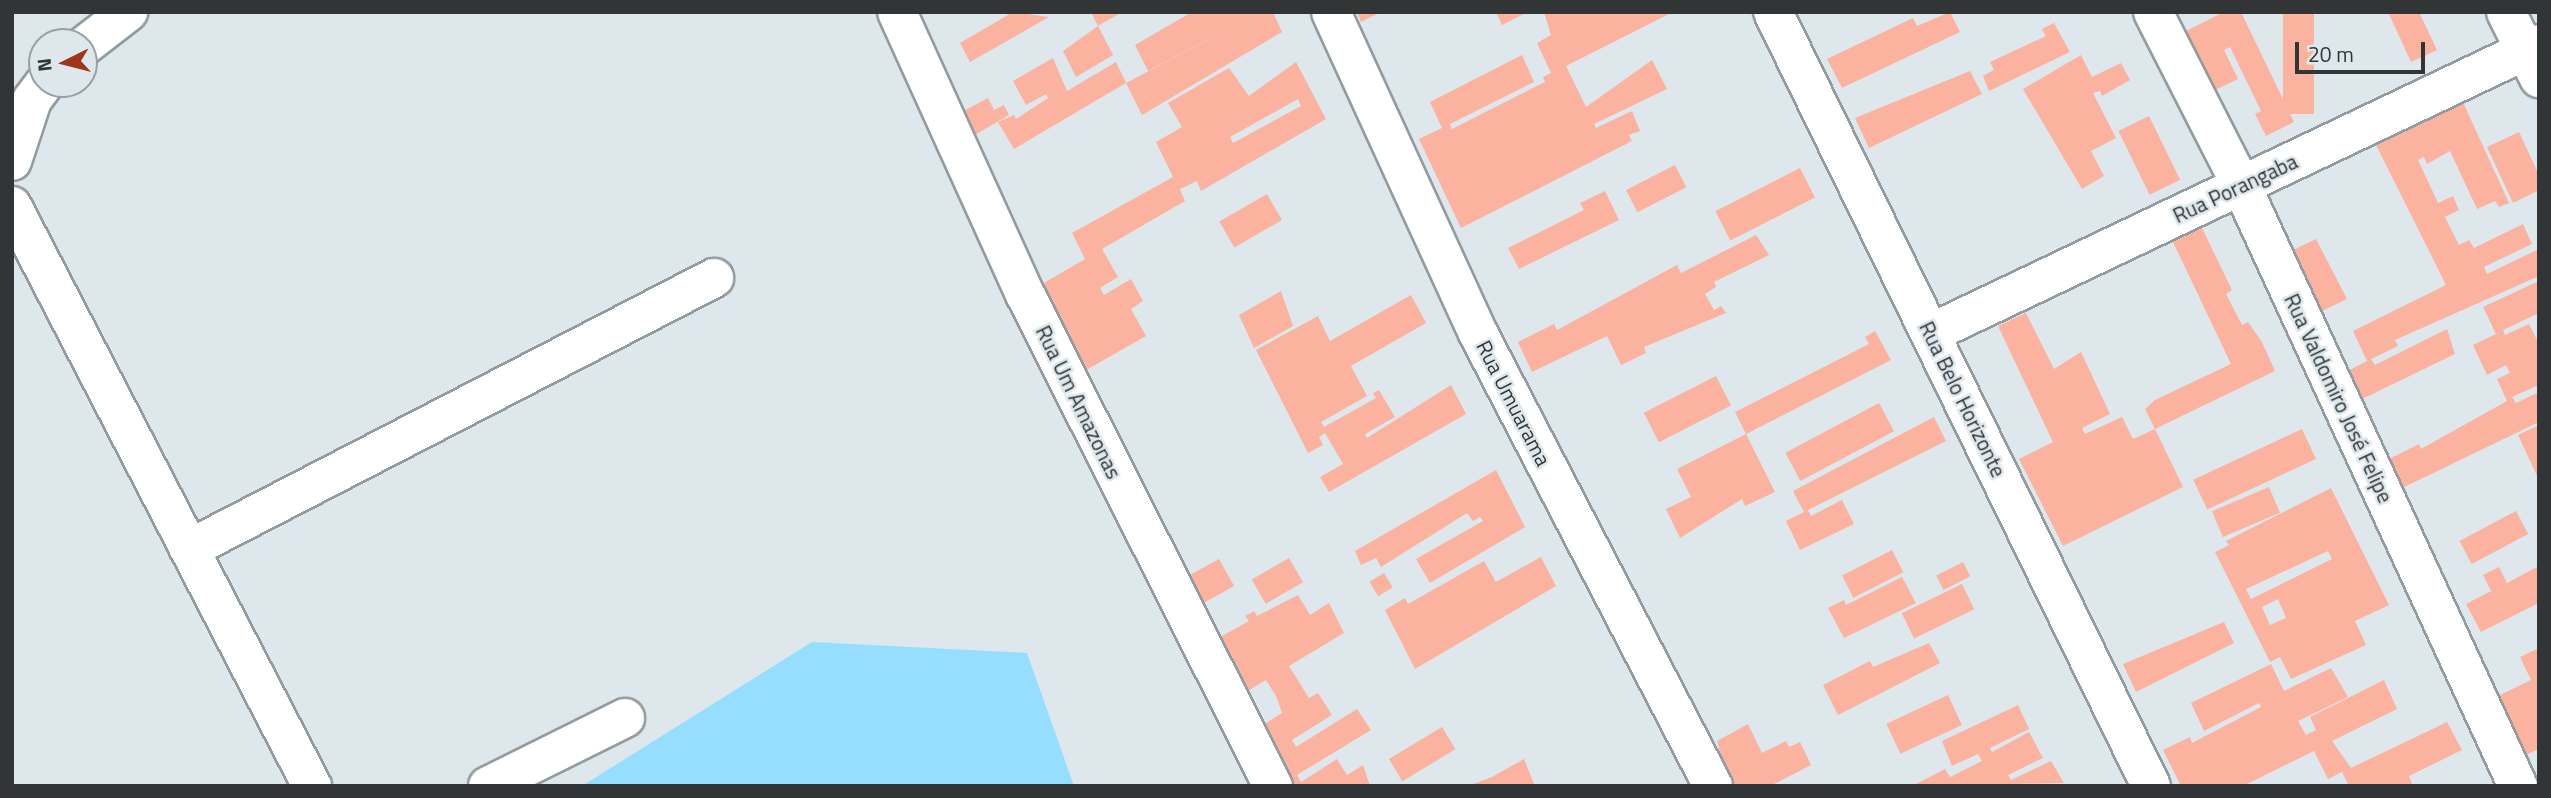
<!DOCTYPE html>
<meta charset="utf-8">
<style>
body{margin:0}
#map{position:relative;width:2551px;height:798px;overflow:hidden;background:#dde7ec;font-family:"Titillium Web",sans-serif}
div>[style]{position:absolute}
.green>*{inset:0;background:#96deff}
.building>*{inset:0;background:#fbb3a0;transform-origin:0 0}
.roads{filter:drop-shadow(2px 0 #929b9f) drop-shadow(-2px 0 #929b9f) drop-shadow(0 2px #929b9f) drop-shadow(0 -2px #929b9f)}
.minor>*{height:38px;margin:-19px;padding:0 19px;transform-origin:19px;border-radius:19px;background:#fff}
span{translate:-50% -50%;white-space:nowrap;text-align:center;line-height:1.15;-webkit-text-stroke:5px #dde7ec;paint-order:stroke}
.street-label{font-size:21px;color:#313536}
.frame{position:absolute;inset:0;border:14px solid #313536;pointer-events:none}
.north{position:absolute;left:28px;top:28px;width:70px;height:70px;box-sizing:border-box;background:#dde7ec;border:2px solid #98a0a3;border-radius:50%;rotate:264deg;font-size:19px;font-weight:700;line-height:28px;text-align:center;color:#313536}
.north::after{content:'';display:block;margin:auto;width:24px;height:32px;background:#9e3619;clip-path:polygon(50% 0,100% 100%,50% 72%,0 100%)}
.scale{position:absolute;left:2295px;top:42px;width:130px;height:32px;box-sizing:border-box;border:4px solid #313536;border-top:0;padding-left:9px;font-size:21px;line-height:24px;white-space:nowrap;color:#313536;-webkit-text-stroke:5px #dde7ec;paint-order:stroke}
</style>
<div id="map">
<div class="green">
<div style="clip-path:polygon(812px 642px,1027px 653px,1074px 786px,582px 786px)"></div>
</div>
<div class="building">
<div style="clip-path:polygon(1013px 12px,1049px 17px,970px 62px,960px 43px)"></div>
<div style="clip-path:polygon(1091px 12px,1122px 12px,1098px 26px)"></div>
<div style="clip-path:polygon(1192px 12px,1273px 12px,1282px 32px,1142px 115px,1126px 83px,1238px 24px,1148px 71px,1135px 45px)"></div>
<div style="clip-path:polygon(1357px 12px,1381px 12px,1361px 22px)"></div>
<div style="clip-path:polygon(1496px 12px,1528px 12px,1502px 25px)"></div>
<div style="clip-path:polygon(1544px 12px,1673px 12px,1566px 66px,1586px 107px,1652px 60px,1667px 89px,1594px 124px,1596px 128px,1632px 111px,1640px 131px,1629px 135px,1632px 141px,1461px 228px,1419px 139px,1442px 128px,1430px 102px,1522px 55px,1534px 82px,1450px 124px,1452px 129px,1545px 82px,1543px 77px,1551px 73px,1537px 43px,1551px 35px)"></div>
<div style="clip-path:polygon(1950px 12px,1960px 32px,1842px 88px,1827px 59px,1913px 18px,1917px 26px)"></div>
<div style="clip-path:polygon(2224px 12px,2241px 12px,2294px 122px,2266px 136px,2255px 114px,2261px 111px,2230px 47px,2224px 50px,2238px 79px,2213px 91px,2184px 32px)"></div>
<div style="left:2283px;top:12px;width:31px;height:102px"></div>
<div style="clip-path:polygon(2388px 12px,2419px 12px,2437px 50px,2411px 62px)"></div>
<div style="clip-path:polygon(2054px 23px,2070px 52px,1989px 91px,1983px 76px,1994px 70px,1990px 62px,2046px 36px,2042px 29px)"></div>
<div style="clip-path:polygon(1098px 26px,1113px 55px,1076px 77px,1063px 51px)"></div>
<div style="clip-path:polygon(2081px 55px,2092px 77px,2121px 63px,2130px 80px,2102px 96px,2100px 91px,2093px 93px,2116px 138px,2091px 151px,2104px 176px,2082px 189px,2023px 89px)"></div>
<div style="clip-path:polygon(1053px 58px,1067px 91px,1116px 62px,1126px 83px,1014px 149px,998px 122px,1014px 115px,1016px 119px,1048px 98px,1046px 94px,1026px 105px,1013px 81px)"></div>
<div style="clip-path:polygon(evenodd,1296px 62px,1326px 119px,1201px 191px,1197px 181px,1180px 189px,1185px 201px,1102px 249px,1118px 277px,1100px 288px,1104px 295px,1131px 279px,1143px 301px,1131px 309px,1146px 336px,1081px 373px,1037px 287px,1085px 259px,1072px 233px,1173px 177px,1156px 142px,1182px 127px,1168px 103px,1229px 68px,1249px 96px,1296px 62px,1298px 99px,1301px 106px,1233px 143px,1230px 137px,1298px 99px)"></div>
<div style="clip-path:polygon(1970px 71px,1982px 94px,1869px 148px,1855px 118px)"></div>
<div style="clip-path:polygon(988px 98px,994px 110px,1004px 105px,1009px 115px,968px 139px,956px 115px)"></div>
<div style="clip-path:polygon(2462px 100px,2509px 203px,2499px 207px,2495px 201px,2477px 209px,2450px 151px,2427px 164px,2424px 157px,2418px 160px,2438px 203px,2453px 196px,2459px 210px,2445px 217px,2459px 245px,2469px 240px,2474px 248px,2523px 224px,2532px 244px,2484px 267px,2487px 274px,2539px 249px,2539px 276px,2395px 340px,2398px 346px,2371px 359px,2375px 365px,2447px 329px,2455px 354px,2354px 403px,2340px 375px,2367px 361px,2353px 331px,2446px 285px,2376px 145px)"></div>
<div style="left:2149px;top:116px;width:71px;height:34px;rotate:64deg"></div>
<div style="clip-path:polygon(2519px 132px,2539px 175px,2539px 190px,2513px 203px,2487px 147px)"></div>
<div style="left:1675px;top:165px;width:25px;height:55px;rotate:63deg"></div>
<div style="left:1800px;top:168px;width:33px;height:95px;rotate:63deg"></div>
<div style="clip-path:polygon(1605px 191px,1619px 220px,1519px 269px,1508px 248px,1584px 210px,1580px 203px)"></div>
<div style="left:1267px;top:194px;width:30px;height:55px;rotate:60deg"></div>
<div style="clip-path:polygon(2202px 228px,2232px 290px,2226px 294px,2242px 325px,2248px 322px,2262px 342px,2275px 371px,2155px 429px,2145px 409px,2155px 400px,2231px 364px,2173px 242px)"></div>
<div style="clip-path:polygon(1756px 235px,1769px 255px,1714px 282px,1716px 287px,1705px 294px,1714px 310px,1721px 306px,1726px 313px,1644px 347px,1646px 353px,1621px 365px,1607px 336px,1532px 372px,1518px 342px,1554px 324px,1557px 330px,1677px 265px,1681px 273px)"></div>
<div style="clip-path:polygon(2316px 239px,2347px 299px,2322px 311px,2287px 253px)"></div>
<div style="clip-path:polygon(2539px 281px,2539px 313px,2503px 330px,2505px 335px,2529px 324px,2539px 344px,2539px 385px,2512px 397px,2516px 403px,2539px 392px,2539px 422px,2396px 491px,2383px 462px,2419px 444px,2421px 449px,2507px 401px,2497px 379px,2510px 373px,2506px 365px,2487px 375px,2473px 345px,2496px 334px,2483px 307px)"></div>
<div style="clip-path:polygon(1281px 291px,1293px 326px,1254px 348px,1239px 315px)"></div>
<div style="clip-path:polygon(1411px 295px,1426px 323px,1351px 366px,1367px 396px,1321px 422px,1324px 427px,1376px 398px,1373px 393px,1379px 390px,1395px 417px,1365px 434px,1367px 438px,1451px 385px,1466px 414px,1329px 492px,1320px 477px,1343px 464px,1325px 433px,1319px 437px,1323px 445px,1308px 453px,1256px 350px,1318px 316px,1330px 341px)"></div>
<div style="clip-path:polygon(2026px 313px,2054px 369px,2081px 352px,2110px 414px,2082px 428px,2085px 434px,2122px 417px,2133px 439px,2155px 429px,2183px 487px,2063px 546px,2019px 459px,2053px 442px,1998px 326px)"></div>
<div style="clip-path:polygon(1875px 331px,1891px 360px,1746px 434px,1735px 412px,1869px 344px,1865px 337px)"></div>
<div style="left:1716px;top:376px;width:33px;height:81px;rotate:63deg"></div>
<div style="left:1879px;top:403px;width:32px;height:106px;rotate:62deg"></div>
<div style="clip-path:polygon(1934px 417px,1946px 441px,1808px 510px,1811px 516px,1842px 500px,1854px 524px,1800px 550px,1786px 521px,1804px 512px,1793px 491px)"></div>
<div style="clip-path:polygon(2539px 425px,2539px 480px,2518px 435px)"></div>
<div style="left:2302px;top:429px;width:33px;height:120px;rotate:65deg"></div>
<div style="clip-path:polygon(1746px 434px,1775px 492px,1745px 506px,1742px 499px,1680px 538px,1666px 509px,1691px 497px,1677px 469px)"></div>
<div style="clip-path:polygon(1496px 470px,1525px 527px,1430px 583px,1416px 559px,1483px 521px,1480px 517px,1473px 521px,1467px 513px,1381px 567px,1376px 558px,1361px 565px,1355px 551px)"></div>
<div style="left:2269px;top:487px;width:28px;height:62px;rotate:67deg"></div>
<div style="clip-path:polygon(evenodd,2331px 488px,2389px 605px,2355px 621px,2366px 645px,2291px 679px,2280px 657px,2270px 662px,2215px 552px,2229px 545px,2226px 541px,2331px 488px,2328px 551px,2332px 559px,2251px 599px,2246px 589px,2328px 551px,2331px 488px,2278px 599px,2286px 618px,2270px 625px,2262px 607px,2278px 599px)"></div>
<div style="left:2516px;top:511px;width:26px;height:64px;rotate:62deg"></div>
<div style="left:1892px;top:550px;width:25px;height:56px;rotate:63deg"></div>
<div style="clip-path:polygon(1541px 557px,1556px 586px,1415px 669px,1385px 610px,1405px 598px,1408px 604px,1484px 561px,1496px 582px)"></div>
<div style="left:1289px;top:558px;width:28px;height:43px;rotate:60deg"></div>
<div style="left:1219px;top:559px;width:31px;height:43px;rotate:61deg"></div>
<div style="left:1963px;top:562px;width:16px;height:30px;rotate:63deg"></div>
<div style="clip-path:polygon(2539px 566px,2539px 603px,2481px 632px,2466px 604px,2491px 591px,2483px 575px,2499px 567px,2507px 583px)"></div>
<div style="left:1384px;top:573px;width:17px;height:17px;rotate:59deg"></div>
<div style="clip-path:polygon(1902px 577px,1916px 603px,1844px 638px,1828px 608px,1844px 600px,1846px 605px)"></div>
<div style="left:1962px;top:584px;width:28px;height:67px;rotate:64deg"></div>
<div style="clip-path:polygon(1298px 595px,1310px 615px,1329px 603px,1344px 633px,1289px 666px,1309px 698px,1318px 693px,1332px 715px,1292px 740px,1296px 747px,1357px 709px,1371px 730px,1297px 775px,1301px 782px,1337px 759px,1347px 775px,1363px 765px,1370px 786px,1285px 786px,1263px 725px,1282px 713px,1276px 696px,1266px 680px,1244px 693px,1215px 640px,1249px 621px,1245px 616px,1254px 611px,1257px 616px)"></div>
<div style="clip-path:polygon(2224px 622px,2234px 643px,2136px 692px,2123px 664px)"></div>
<div style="clip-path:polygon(1929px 643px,1940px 663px,1838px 715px,1823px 685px,1870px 661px,1873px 667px)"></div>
<div style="clip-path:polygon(2539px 648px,2539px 749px,2524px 756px,2494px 698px,2531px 680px,2520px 657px)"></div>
<div style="clip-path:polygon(2271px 664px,2284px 691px,2331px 668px,2348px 697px,2298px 721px,2306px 735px,2316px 730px,2310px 717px,2384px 680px,2397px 709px,2332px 741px,2351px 768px,2447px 722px,2462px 750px,2409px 776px,2413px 786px,2349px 786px,2342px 772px,2328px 779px,2314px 751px,2243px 786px,2181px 786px,2163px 750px,2190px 737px,2192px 743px,2261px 707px,2259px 703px,2204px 731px,2191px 703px)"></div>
<div style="left:1948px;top:695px;width:33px;height:68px;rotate:65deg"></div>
<div style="clip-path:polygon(2018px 705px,2029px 729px,1990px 748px,1992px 752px,2029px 732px,2043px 758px,2008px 775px,2011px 780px,2051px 761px,2064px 783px,1912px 786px,1945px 769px,1950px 777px,1982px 761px,1978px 754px,1952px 766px,1942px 741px)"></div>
<div style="clip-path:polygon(1748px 724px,1762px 753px,1786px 741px,1789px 747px,1800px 742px,1811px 765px,1770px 786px,1730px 786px,1717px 741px)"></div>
<div style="left:1442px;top:727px;width:26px;height:62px;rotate:59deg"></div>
<div style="clip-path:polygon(1524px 759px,1535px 786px,1468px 786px,1492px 777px)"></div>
</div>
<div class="roads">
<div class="minor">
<div style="left:897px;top:12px;width:310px;rotate:65.6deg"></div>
<div style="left:1025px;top:294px;width:551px;rotate:63.25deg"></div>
<div style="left:1331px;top:12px;width:353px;rotate:65.4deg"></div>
<div style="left:1478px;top:333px;width:510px;rotate:62.58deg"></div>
<div style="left:1773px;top:12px;width:861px;rotate:63.97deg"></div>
<div style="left:2153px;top:12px;width:194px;rotate:63deg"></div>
<div style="left:2241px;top:185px;width:662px;rotate:65.26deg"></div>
<div style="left:2506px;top:12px;width:74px;rotate:63.4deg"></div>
<div style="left:84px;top:46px;width:56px;rotate:-37.7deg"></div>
<div style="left:12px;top:161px;width:64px;rotate:-71.8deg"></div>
<div style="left:32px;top:100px;width:20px;rotate:-53deg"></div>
<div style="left:12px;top:206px;width:653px;rotate:62.65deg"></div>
<div style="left:1931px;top:333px;width:673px;rotate:-25.42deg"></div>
<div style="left:189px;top:549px;width:591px;rotate:-27.3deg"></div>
<div style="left:488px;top:786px;width:153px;rotate:-26.4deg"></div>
</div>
</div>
<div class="street-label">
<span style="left:2235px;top:188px;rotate:-25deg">Rua Porangaba</span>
<span style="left:2339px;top:398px;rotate:65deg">Rua Valdomiro José Felipe</span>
<span style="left:1963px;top:399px;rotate:64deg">Rua Belo Horizonte</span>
<span style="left:1079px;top:402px;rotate:64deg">Rua Um Amazonas</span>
<span style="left:1514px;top:403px;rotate:63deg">Rua Umuarama</span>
</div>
<div class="frame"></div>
<div class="north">N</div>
<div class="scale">20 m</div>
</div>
